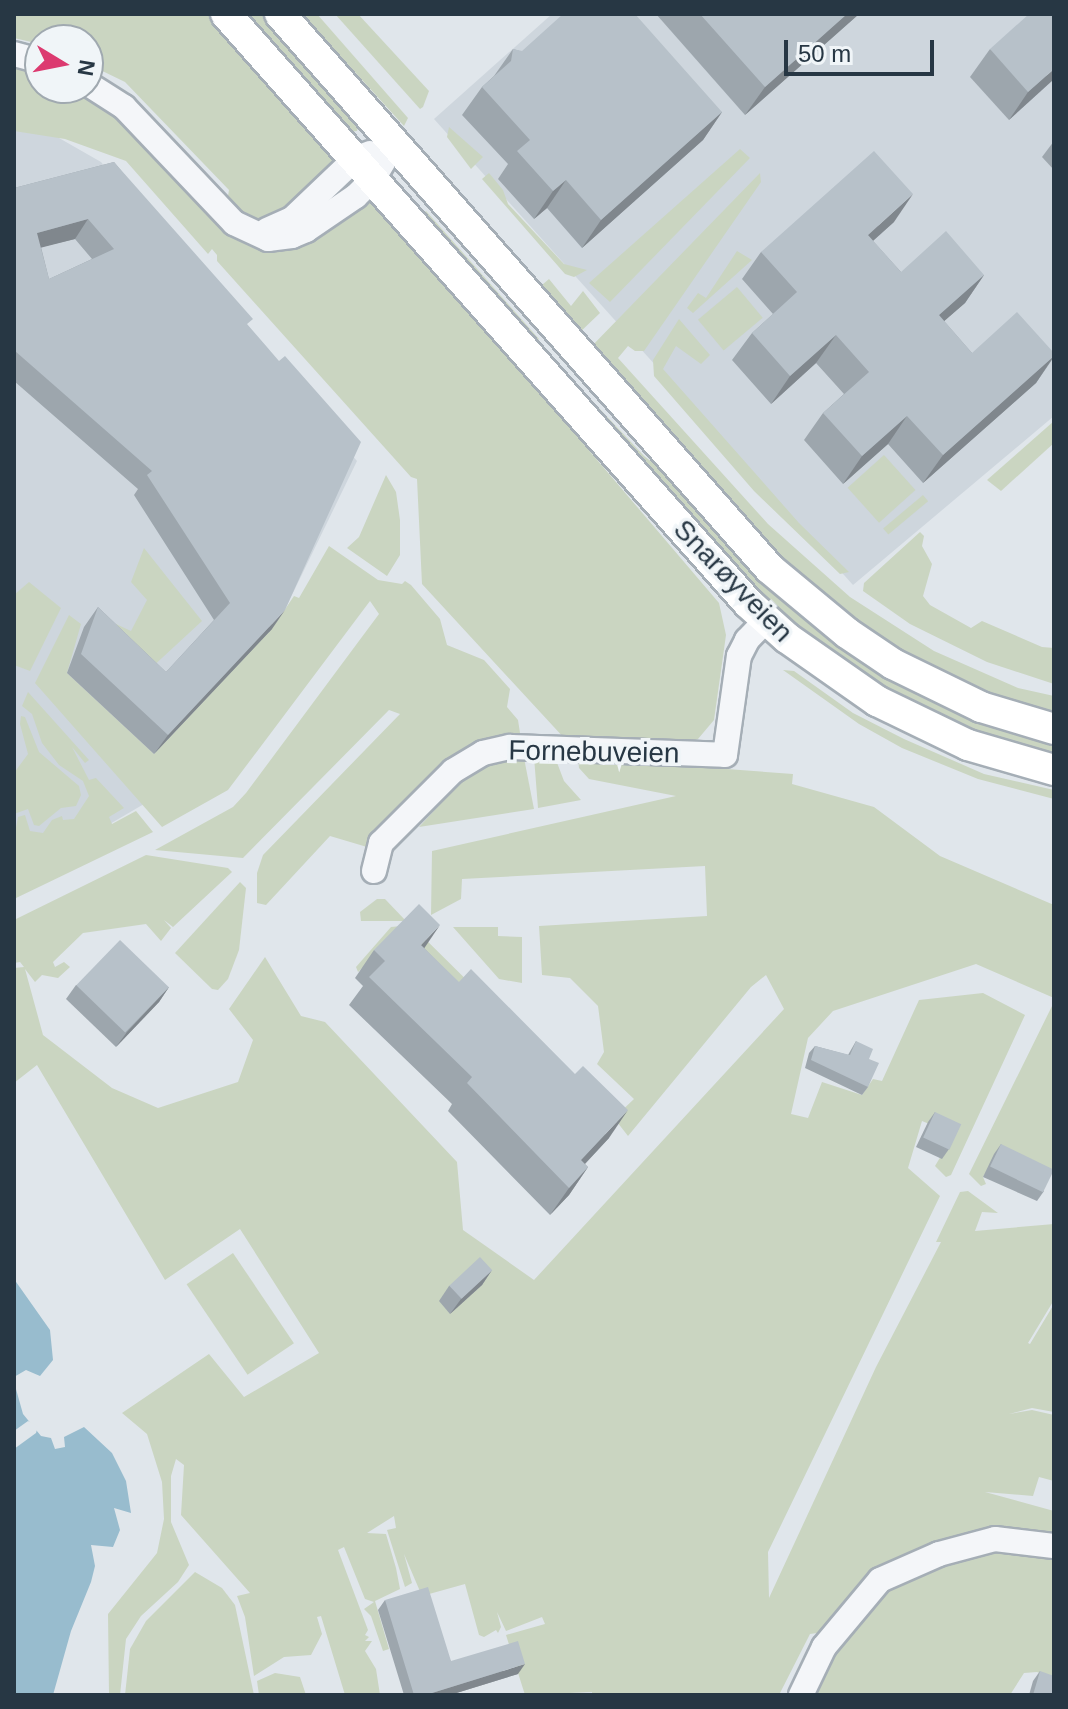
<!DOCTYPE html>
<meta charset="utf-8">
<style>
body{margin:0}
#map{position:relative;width:1068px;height:1709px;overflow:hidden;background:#e0e6eb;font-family:Arial,sans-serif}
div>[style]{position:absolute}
.built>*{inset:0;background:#ced6dd}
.green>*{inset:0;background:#cad5c1;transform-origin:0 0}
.water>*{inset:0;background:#98bcce}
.pier>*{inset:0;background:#e0e6eb}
.roads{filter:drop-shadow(2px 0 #a5aeb6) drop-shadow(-2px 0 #a5aeb6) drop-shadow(0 2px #a5aeb6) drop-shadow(0 -2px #a5aeb6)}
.minor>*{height:24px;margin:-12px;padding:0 12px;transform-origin:12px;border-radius:12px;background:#f4f6f9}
.major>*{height:30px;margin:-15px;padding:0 15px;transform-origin:15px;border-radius:15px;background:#fff}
.wall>*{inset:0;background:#9da6ad}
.shaded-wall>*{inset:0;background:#80878d}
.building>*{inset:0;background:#b7c1c9;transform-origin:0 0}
span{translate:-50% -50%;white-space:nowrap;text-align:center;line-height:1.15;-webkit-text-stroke:7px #f0f5f8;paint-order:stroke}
.street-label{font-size:28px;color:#273744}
.frame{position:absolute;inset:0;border:16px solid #273744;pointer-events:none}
.north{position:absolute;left:24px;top:24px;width:80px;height:80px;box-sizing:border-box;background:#f0f5f8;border:2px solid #a0a9b0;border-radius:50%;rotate:100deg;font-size:22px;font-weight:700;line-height:32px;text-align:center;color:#273744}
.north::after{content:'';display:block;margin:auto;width:28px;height:36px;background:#dc3a70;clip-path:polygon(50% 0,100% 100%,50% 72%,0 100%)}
.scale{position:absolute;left:784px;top:40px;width:150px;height:36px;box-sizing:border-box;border:4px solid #273744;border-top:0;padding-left:10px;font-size:24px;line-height:28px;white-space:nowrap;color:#273744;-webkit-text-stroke:6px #f0f5f8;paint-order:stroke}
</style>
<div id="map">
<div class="built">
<div style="clip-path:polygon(552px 14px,1054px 14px,1054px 416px,853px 585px,434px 119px)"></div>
<div style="clip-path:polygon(14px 126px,45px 130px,101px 162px,357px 461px,209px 766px,14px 880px)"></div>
</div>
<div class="green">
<div style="clip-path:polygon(14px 14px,210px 14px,339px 157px,719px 603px,726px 635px,714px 720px,698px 739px,684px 744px,565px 739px,422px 584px,417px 479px,411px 477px,217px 261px,217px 255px,212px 249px,208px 254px,126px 161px,65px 139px,14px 131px,14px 68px,40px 75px,40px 88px,75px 88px,124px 118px,223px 226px,229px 190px,125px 82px,88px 64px,88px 40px,40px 40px,40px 44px,14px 38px)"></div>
<div style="clip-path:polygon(243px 14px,266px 14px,359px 123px,357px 131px,350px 132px)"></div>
<div style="clip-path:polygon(302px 14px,317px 14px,408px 118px,404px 126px)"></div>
<div style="clip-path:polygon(335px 14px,358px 14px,429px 91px,423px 107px,420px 109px)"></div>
<div style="clip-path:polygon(449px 127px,483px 157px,471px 169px,447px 137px)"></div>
<div style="clip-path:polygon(740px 149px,750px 158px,610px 302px,589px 283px)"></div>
<div style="clip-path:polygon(489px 173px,503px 190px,508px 204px,564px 264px,587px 270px,574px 277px,565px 274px,482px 179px)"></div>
<div style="clip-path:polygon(760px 173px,761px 182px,644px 351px,635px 351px,628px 346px,618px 358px,768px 524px,850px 597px,934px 651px,1018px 688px,1054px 696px,1054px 717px,935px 673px,877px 641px,818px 595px,735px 517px,589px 349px)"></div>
<div style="clip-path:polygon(426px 211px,539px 339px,533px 345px,421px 216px)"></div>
<div style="clip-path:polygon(737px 251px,752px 260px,693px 313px,687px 308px,698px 293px,706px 298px)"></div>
<div style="clip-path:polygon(549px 279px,571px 306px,583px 291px,600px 313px,577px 335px,557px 313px,542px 285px)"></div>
<div style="left:737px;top:287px;width:40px;height:51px;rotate:50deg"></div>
<div style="clip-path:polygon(679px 319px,710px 355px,701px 364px,676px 346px,663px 369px,799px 523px,849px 572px,840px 574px,754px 491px,654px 376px,653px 360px)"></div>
<div style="clip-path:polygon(569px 376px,644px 456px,682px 485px,780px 592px,1054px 740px,1054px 757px,1006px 746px,895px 698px,773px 609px,566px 379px)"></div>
<div style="clip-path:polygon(1054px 421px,1054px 443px,1001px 491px,987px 480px)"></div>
<div style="left:884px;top:455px;width:47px;height:49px;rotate:48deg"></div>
<div style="clip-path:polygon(386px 475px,396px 492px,400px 520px,400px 555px,387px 576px,347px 548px,359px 537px)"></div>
<div style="left:923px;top:495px;width:8px;height:52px;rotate:50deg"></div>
<div style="clip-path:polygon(920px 532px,924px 536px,922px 546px,932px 564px,923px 596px,930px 605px,971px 628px,982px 621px,1042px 647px,1054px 648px,1054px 684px,987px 662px,910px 624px,863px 591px,864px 583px)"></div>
<div style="clip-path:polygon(329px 546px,378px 580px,402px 584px,405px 581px,411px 585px,440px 619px,447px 645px,484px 660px,510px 689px,507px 707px,518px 720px,520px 733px,518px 738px,446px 768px,367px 847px,330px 836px,266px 905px,257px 903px,257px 873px,263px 855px,400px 714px,389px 710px,243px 858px,155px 850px,233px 807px,246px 793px,379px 614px,370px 601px,228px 790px,162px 827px,35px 683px,69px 615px,81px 624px,67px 673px,154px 754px,273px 627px,294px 596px,299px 598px)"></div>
<div style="clip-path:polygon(144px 548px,202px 621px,149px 670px,108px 642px,116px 624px,131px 631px,147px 600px,131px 582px)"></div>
<div style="clip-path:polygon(29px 582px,61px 608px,30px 671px,14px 665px,14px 595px)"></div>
<div style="clip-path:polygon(783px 670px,794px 671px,853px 713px,904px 739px,984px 774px,1054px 790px,1054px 799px,978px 779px,902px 748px,859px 724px)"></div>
<div style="clip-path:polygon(28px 692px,89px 760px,85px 763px,72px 747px,89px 780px,96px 778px,124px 808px,109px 817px,112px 824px,136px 811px,153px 832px,14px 899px,14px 838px,18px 817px,25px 815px,30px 831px,43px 833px,52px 820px,62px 816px,63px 820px,74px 819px,89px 796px,83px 781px,59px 765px,42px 743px,32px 714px,22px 706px)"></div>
<div style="clip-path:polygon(21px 716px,25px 717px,39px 752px,79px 786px,81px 795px,76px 806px,61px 808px,39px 826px,34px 825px,28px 809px,14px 814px,14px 773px,28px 754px,20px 724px)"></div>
<div style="clip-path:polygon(534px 757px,556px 760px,564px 781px,581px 800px,538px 808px)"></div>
<div style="clip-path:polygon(524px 758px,534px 809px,419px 827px,464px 778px,490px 762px)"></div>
<div style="clip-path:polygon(578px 758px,793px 774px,792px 784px,874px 807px,940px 856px,1054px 905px,1054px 998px,976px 964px,833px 1011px,808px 1038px,791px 1114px,808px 1118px,822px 1082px,862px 1095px,873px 1079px,882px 1081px,919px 1000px,983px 993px,1025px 1015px,951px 1175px,946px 1177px,935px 1166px,954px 1134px,922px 1121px,908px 1168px,940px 1196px,768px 1552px,769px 1598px,876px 1367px,941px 1242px,936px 1242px,960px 1192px,968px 1191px,998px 1213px,982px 1212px,975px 1231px,1054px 1224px,1054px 1300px,1028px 1343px,1030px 1344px,1054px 1304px,1054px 1412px,1032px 1408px,1009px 1414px,1032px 1410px,1054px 1415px,1054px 1481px,1039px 1477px,1033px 1496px,985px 1492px,1054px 1511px,1054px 1536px,951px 1543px,831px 1631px,810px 1634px,779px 1695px,592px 1695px,592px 1692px,525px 1695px,506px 1635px,545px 1624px,542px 1617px,506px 1631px,497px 1612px,501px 1627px,498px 1633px,496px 1630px,484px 1637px,479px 1635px,465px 1584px,422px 1596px,404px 1554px,412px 1583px,405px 1587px,387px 1530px,396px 1528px,394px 1516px,367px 1533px,386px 1534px,396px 1568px,400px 1589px,375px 1601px,389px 1649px,383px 1651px,371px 1616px,364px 1609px,374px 1602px,365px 1599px,344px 1547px,338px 1550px,368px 1630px,365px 1635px,369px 1637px,365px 1641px,372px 1641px,365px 1651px,376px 1669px,380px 1695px,345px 1695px,321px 1616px,317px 1617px,322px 1634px,311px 1655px,284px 1657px,254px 1676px,245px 1617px,237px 1596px,250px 1593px,181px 1515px,184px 1465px,176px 1459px,171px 1476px,171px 1522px,189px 1565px,178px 1582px,141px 1616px,126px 1639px,120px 1695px,109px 1695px,108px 1614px,157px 1553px,164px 1519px,162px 1482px,147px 1434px,122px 1413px,209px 1354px,244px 1397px,319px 1353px,240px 1229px,165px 1280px,37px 1065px,14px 1083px,14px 968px,24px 967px,20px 962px,14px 963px,14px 920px,146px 855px,228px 868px,232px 872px,173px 927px,164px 920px,171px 928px,161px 941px,146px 924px,83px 933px,53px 962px,55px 967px,64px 962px,70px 967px,58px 978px,42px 975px,35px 982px,25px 969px,43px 1035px,112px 1088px,158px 1108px,238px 1082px,253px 1040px,229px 1009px,265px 957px,301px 1016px,325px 1022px,457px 1162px,463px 1230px,534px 1280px,784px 1009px,766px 975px,751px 987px,628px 1136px,614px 1118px,634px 1099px,597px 1064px,604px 1052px,598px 1006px,570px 978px,542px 975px,539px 926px,707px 916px,705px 866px,462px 879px,461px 899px,431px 915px,432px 851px,676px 796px,589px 779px,579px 768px)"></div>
<div style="clip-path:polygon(240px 882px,246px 888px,239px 950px,228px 979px,218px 990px,212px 989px,175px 953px)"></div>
<div style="clip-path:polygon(377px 899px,385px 899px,406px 921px,361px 921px,360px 912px)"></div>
<div style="clip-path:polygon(411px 925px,500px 1013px,489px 1024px,400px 932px,358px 972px,356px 967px,391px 927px)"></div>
<div style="clip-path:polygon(453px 927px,498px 927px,498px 936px,522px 937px,522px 983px,499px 979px)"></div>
<div style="clip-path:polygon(1054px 1002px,1054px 1168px,1046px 1176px,999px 1150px,983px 1177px,986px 1184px,981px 1186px,969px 1174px)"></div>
<div style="left:233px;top:1253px;width:109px;height:56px;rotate:56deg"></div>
<div style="clip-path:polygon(993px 1546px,1054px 1551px,1054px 1679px,1037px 1672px,1024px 1673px,1010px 1695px,806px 1695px,858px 1613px,902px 1577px)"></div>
<div style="clip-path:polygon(195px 1572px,222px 1588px,235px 1605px,254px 1695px,125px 1695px,130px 1649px,146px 1621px)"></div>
<div style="clip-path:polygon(275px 1673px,300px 1677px,306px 1695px,259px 1695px,257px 1681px)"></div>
</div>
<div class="water">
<div style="clip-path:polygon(14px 1279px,50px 1330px,53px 1360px,40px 1376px,26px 1370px,14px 1377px)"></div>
<div style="clip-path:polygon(14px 1382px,23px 1414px,41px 1436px,51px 1438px,55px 1449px,65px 1447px,64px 1437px,84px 1427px,112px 1453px,126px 1481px,131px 1513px,114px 1508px,120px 1530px,113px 1547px,91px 1545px,95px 1566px,91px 1582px,71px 1631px,53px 1695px,14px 1695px)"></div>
</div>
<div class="pier">
<div style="clip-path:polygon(28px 1421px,38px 1426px,36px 1433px,14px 1449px,14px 1431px)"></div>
</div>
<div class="roads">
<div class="minor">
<div style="left:14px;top:54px;width:27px;rotate:15deg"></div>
<div style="left:88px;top:84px;width:43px;rotate:32.6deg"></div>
<div style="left:124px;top:107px;width:160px;rotate:46.5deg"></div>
<div style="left:234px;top:223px;width:38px;rotate:25deg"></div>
<div style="left:268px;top:239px;width:24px;rotate:-7deg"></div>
<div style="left:292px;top:236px;width:15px;rotate:-23deg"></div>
<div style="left:306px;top:230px;width:60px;rotate:-34.2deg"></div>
<div style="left:356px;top:196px;width:24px;rotate:-45deg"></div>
<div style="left:373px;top:179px;width:41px;rotate:-59deg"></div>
<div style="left:267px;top:230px;width:27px;rotate:-24deg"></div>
<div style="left:292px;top:219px;width:87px;rotate:-43.6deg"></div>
<div style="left:355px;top:159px;width:16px;rotate:-22deg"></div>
<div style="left:374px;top:871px;width:29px;rotate:-76deg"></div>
<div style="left:381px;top:843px;width:102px;rotate:-45deg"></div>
<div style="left:453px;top:771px;width:35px;rotate:-31deg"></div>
<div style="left:483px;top:753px;width:28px;rotate:-13deg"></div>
<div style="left:510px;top:747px;width:215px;rotate:2.1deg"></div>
<div style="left:725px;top:755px;width:100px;rotate:-82deg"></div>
<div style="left:739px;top:656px;width:18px;rotate:-63deg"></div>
<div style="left:747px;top:640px;width:28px;rotate:-46deg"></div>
<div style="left:801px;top:1695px;width:53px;rotate:-64.4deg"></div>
<div style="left:824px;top:1647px;width:87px;rotate:-50.1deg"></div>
<div style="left:880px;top:1580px;width:64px;rotate:-23.8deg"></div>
<div style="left:939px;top:1554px;width:58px;rotate:-15deg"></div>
<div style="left:995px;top:1539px;width:59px;rotate:6.8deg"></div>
</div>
<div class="major">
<div style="left:226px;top:14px;width:787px;rotate:48.45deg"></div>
<div style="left:748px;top:603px;width:52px;rotate:41.9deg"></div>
<div style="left:787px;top:638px;width:110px;rotate:35deg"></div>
<div style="left:877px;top:701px;width:101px;rotate:25.8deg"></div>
<div style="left:968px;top:745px;width:90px;rotate:16.2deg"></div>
<div style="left:280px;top:14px;width:740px;rotate:48.56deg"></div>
<div style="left:770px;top:569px;width:100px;rotate:39.7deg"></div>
<div style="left:847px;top:633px;width:55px;rotate:34deg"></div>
<div style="left:893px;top:664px;width:98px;rotate:26deg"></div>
<div style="left:981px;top:707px;width:76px;rotate:16.8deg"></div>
</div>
</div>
<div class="wall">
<div style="clip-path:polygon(656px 14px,859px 14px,745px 115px)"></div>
<div style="clip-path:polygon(513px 49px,722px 112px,703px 140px,582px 248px,547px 208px,534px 219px,498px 179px,508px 164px,462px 115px,482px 87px,494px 76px)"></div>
<div style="clip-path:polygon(990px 49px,1054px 79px,1009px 120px,970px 77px)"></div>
<div style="clip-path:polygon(1054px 141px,1054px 170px,1042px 157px)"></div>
<div style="clip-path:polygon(evenodd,114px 162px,248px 326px,272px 629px,154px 754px,67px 673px,84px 627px,98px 607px,166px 672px,214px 620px,134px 495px,138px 489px,14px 381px,14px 188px,114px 162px,75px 239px,92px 259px,49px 279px,41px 247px,75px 239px)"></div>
<div style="clip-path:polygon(894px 222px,873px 241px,901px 272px,984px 275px,965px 303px,944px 321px,972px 353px,1054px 357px,1036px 383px,923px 483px,888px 444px,843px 484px,804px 440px,823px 413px,844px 394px,816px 363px,771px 404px,732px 360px,752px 333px,773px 314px,742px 279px,761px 252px)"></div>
<div style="clip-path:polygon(424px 948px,609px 1138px,585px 1164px,588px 1167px,569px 1195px,550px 1215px,448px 1111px,452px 1104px,349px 1005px,363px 986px,355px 978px,374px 950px)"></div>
<div style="clip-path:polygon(76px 985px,169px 987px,159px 1002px,116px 1047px,66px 999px)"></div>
<div style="clip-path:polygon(856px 1041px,869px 1059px,868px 1087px,862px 1095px,805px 1068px,809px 1053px,815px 1046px,848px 1055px)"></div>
<div style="clip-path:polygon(935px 1112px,949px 1149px,942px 1159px,916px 1147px,928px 1122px)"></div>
<div style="clip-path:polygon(1001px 1144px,1044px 1191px,1037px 1201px,983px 1177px,994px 1154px)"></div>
<div style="clip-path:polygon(492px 1270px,482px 1285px,450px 1314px,439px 1301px,449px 1286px)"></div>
<div style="clip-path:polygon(385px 1600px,451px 1661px,518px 1674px,450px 1695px,404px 1695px,378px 1610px)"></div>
<div style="clip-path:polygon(1040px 1671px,1054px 1695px,1029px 1695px,1033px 1681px)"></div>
</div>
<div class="shaded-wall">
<div style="clip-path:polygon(847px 14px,859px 14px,745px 115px,765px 87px)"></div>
<div style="clip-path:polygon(1054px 69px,1054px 79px,1009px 120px,1028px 92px)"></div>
<div style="clip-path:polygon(722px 112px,703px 140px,582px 248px,601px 220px)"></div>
<div style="clip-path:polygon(566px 180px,547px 208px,534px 219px,553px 191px)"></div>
<div style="clip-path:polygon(913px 194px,894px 222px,848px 263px,868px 235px)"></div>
<div style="clip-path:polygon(88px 219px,75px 239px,24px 252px,37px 233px)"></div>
<div style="clip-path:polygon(984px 275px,965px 303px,919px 343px,939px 315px)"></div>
<div style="clip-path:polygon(836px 335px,816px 363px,771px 404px,790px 376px)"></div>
<div style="clip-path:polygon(1054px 356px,1036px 383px,923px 483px,943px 455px)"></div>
<div style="clip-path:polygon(907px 416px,888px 444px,843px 484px,862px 456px)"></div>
<div style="clip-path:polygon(285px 610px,272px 629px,154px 754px,168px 735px)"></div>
<div style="clip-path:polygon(440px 925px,421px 953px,421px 945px)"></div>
<div style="clip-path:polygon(169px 987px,159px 1002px,116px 1047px,127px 1032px)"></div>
<div style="clip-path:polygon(628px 1110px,609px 1138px,566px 1184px,581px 1160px)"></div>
<div style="clip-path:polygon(588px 1167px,569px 1195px,550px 1215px,569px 1188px)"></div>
<div style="clip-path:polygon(492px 1270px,482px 1285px,450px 1314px,461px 1299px)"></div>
<div style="clip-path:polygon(525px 1664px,518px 1674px,450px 1695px,431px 1695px,432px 1693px)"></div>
</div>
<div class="building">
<div style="clip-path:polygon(563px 14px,635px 14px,722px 112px,601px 220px,566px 180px,553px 191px,517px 151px,530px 140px,482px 87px,511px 61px,513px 49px,522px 51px)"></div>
<div style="clip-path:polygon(700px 14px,847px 14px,765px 87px)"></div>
<div style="clip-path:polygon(1029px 14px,1054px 14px,1054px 69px,1028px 92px,990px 49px)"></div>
<div style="clip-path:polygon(874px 151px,913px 194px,868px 235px,901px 272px,946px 231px,984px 275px,939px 315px,972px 353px,1017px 312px,1054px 353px,1054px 356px,943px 455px,907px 416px,862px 456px,823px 413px,869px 372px,836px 335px,790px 376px,752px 333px,797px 292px,761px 252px)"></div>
<div style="clip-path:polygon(evenodd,114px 162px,253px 319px,247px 324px,279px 361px,285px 356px,361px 442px,285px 610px,168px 735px,81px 654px,98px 607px,166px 672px,230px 603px,147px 475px,152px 471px,15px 351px,14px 345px,14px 188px,114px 162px,88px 219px,114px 249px,49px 279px,37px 233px,88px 219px)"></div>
<div style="clip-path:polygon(419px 904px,440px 925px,421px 945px,459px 982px,471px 969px,575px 1074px,583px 1066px,628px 1110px,581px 1160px,588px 1167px,569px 1188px,467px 1083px,472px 1077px,369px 977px,385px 961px,374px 950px)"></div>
<div style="left:120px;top:940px;width:68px;height:63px;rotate:44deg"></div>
<div style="clip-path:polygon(856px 1041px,873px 1049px,869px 1059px,879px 1063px,868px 1087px,811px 1060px,815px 1046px,850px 1055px)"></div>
<div style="left:935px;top:1112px;width:29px;height:28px;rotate:25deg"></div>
<div style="left:1001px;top:1144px;width:59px;height:25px;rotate:26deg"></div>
<div style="left:480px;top:1257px;width:18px;height:42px;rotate:47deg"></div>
<div style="clip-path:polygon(428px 1587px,451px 1661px,518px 1641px,525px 1664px,432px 1693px,433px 1695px,414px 1695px,385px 1600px)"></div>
<div style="clip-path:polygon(1040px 1671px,1054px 1676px,1054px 1695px,1033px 1695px)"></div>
</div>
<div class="street-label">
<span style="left:733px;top:581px;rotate:46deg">Snarøyveien</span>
<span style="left:594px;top:752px;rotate:1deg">Fornebuveien</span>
</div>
<div class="frame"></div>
<div class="north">N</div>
<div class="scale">50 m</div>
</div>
